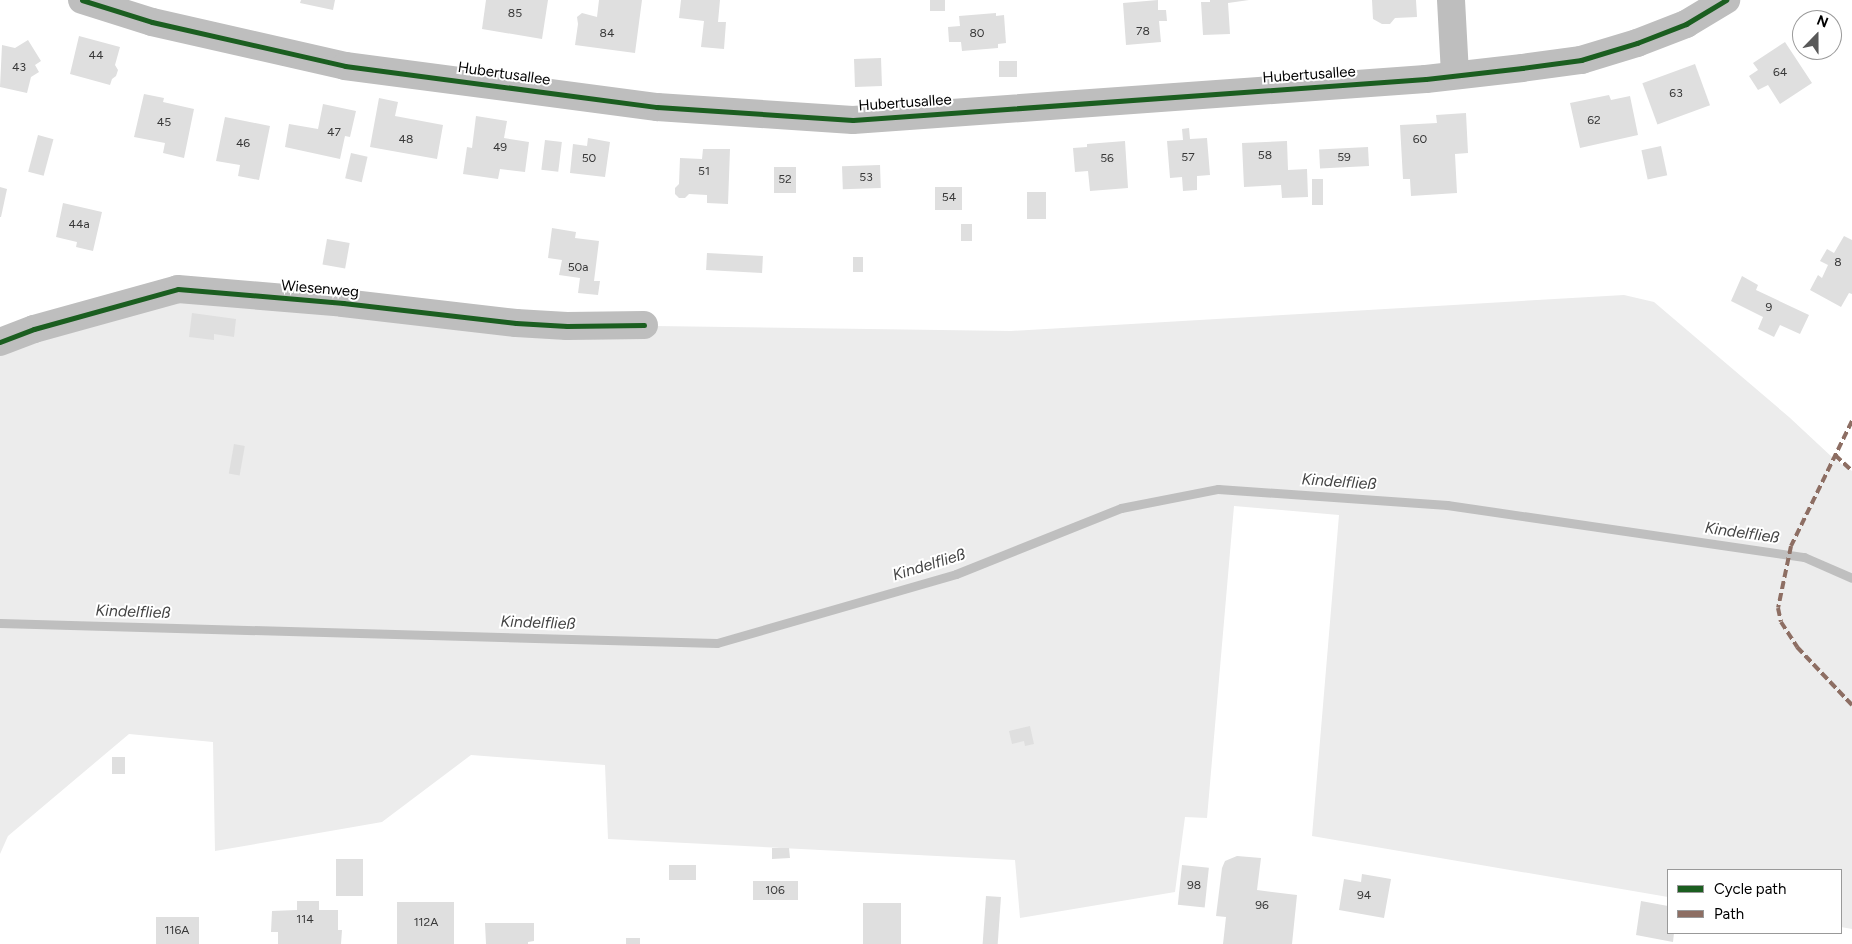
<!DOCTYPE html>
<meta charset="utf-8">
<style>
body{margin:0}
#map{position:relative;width:1852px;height:944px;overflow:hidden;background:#fff;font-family:Figtree,sans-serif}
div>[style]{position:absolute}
.green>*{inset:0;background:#ececec}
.stream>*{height:9px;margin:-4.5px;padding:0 4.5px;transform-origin:4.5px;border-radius:4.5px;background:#bfbfbf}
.building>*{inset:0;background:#dfdfdf;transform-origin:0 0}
.minor>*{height:28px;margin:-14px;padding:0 14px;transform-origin:14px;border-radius:14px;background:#bebebe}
.quiet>*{height:4px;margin-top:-2px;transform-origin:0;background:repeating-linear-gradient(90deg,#8d6e63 0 8px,transparent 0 12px)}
.cycleway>*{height:5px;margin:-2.5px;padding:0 2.5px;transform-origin:2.5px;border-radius:2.5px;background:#1b5e20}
span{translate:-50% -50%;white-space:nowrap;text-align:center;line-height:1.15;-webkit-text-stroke:4px #fff;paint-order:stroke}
.number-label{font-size:12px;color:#383838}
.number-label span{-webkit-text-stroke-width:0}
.street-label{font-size:15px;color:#000}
.water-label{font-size:16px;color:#444;font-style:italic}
.legend{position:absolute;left:1667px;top:869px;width:175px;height:65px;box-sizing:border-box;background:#fff;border:1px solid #999;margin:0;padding:6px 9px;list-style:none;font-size:15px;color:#000}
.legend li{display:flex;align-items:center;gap:10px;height:25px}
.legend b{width:25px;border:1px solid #999}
.north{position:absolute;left:1792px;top:10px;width:50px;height:50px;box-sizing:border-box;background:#fff;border:1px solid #999;border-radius:50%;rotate:22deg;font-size:14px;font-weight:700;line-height:20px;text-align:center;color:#000}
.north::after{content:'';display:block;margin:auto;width:18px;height:22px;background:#595959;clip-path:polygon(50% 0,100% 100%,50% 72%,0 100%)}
</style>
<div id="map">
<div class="green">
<div style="clip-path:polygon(1624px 295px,1654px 302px,1789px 417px,1833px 458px,1852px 471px,1852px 929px,1841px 927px,1841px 870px,1668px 870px,1668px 897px,1312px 836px,1339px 515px,1234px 506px,1207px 818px,1185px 817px,1175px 892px,1020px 918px,1015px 860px,608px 839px,605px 765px,471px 755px,382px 822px,215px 851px,213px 742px,129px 734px,8px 836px,0 854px,0 354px,122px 309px,184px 299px,655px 326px,1011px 331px)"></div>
</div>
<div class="stream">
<div style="left:0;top:623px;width:717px;rotate:1.6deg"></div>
<div style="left:717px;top:643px;width:249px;rotate:-16.1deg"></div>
<div style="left:956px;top:574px;width:178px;rotate:-21.8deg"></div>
<div style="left:1121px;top:508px;width:99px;rotate:-11.1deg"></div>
<div style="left:1218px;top:489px;width:230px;rotate:4deg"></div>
<div style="left:1447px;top:505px;width:361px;rotate:8.3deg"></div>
<div style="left:1804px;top:557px;width:52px;rotate:23.6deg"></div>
</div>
<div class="building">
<div style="clip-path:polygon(301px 0,335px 0,333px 10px,300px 3px)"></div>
<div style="clip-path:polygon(486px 0,548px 0,542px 39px,482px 29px)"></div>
<div style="clip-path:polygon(599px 0,642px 0,635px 53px,575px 45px,578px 24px,577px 17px,582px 13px,597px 17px)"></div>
<div style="clip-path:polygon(681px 0,720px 0,718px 22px,726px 22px,724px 49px,701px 47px,704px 21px,679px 18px)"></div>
<div style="left:930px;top:0;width:15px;height:11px"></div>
<div style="clip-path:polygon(1158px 0,1158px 10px,1166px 10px,1167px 21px,1159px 21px,1161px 42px,1126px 45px,1123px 3px)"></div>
<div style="clip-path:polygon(1210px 0,1249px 0,1228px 3px,1230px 34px,1203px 35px,1201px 2px,1210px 2px)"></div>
<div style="clip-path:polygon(1372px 0,1416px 0,1417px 17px,1395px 18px,1390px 24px,1382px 24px,1373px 19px)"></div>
<div style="clip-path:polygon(996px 13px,996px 16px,1004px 15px,1006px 43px,998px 44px,998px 48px,962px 51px,961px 42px,949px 42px,948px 27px,960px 26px,959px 16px)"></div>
<div style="clip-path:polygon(79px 36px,120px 47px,115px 65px,118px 70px,116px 76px,112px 79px,110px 85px,70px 74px)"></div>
<div style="clip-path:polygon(28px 40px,41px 61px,35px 65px,39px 72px,31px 77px,27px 93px,0 87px,2px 45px,15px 48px)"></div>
<div style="clip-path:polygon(1785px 42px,1812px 83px,1780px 104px,1768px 85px,1758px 90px,1749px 76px,1758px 70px,1753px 63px)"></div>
<div style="left:881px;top:58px;width:28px;height:27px;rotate:88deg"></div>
<div style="left:1017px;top:61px;width:16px;height:18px;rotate:90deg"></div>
<div style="left:1695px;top:64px;width:44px;height:56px;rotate:70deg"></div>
<div style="clip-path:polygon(144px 94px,164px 98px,163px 102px,194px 109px,184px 158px,163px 153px,165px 143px,134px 137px)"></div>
<div style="clip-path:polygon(1609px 95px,1611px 100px,1630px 96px,1638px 135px,1580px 148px,1570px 103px)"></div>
<div style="clip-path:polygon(379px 98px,398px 102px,395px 116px,443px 125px,437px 159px,370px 147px)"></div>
<div style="clip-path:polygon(323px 104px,356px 111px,350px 137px,345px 136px,340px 159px,285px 147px,289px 124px,318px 129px)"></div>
<div style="clip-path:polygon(1466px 113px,1468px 153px,1455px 154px,1457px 193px,1411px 196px,1410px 179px,1403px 179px,1400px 125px,1437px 123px,1436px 115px)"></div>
<div style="clip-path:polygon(476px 116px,507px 121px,504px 138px,529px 142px,525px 172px,500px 169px,498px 179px,463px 174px,467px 147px,472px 148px)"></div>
<div style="clip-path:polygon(225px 117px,270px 126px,259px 180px,238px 176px,240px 165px,216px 161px)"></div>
<div style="clip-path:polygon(1189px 128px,1190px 139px,1207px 138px,1210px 175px,1197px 176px,1197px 190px,1183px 191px,1182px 177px,1170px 178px,1167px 141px,1183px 140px,1182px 129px)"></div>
<div style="left:38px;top:135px;width:16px;height:38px;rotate:15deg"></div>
<div style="clip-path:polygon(588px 138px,610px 142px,605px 177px,570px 173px,573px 144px,587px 146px)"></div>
<div style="left:545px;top:140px;width:17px;height:30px;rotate:7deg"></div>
<div style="clip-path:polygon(1125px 141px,1128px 188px,1090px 191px,1088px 171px,1075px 172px,1073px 148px,1087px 147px,1087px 144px)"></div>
<div style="clip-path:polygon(1287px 141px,1288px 170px,1307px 169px,1308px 197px,1282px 198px,1281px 185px,1244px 187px,1242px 143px)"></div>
<div style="left:1661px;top:146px;width:30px;height:20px;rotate:78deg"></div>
<div style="left:1368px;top:147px;width:19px;height:49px;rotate:87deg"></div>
<div style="clip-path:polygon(703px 149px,730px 149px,728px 204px,707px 203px,707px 195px,689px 194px,685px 198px,679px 198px,675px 194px,675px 188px,679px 184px,680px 158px,702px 159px)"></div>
<div style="left:351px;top:153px;width:17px;height:26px;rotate:13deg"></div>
<div style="left:880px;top:165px;width:23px;height:38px;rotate:88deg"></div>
<div style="left:774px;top:167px;width:22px;height:26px"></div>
<div style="left:1312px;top:179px;width:11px;height:26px"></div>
<div style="clip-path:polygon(0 187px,7px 189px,1px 217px,0 217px)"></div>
<div style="left:935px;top:187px;width:27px;height:23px"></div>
<div style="left:1027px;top:192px;width:19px;height:27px"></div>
<div style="clip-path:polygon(63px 203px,102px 212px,93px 251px,76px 247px,77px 242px,56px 237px)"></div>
<div style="left:961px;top:224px;width:11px;height:17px"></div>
<div style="clip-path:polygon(552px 228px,576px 232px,575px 238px,599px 241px,594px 281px,600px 281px,598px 295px,578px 293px,580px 278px,559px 275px,562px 260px,548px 258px)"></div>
<div style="clip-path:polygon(1844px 236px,1852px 240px,1852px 294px,1849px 293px,1841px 307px,1810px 290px,1818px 275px,1822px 278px,1828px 265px,1820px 261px,1827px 249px,1834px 253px)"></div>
<div style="left:327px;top:239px;width:23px;height:26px;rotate:10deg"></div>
<div style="left:707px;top:253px;width:56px;height:17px;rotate:3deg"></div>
<div style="left:853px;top:257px;width:10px;height:15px"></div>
<div style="clip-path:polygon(1742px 276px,1758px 285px,1756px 290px,1809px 315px,1800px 334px,1780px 325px,1774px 337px,1758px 329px,1763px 317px,1731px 301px)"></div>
<div style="clip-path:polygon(192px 313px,236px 319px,234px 337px,214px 334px,214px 340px,189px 337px)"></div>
<div style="left:234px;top:444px;width:11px;height:30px;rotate:10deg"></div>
<div style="clip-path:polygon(1030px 726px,1034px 744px,1025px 746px,1024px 741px,1012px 744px,1009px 731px)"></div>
<div style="left:112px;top:757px;width:13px;height:17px"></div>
<div style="clip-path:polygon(772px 848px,789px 848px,790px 858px,772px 859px)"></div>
<div style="clip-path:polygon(1237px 856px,1261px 858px,1257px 890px,1297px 895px,1292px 944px,1223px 944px,1226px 917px,1216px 916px,1222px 868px,1225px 861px)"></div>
<div style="left:336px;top:859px;width:27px;height:37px"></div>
<div style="left:669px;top:865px;width:27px;height:15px"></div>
<div style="left:1182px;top:865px;width:27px;height:40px;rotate:6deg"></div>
<div style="clip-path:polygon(1362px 874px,1391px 879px,1384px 918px,1339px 910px,1344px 879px,1361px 882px)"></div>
<div style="left:753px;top:881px;width:45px;height:19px"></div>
<div style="left:986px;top:896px;width:15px;height:48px;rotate:4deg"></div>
<div style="clip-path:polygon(297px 901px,319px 901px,319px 910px,338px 910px,338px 930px,342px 930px,341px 944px,278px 944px,278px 932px,271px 932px,272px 911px,297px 910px)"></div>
<div style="clip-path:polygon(1641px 901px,1668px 906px,1668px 933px,1674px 933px,1673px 942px,1636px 935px)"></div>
<div style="left:397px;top:902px;width:57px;height:42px"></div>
<div style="left:863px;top:903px;width:38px;height:41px"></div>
<div style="left:156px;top:917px;width:43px;height:27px"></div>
<div style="clip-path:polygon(485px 923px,534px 923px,534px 941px,528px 942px,528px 944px,486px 944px)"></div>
<div style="left:626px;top:938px;width:14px;height:6px"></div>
</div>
<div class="minor">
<div style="left:82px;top:0;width:73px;rotate:17.4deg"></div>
<div style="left:152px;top:22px;width:198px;rotate:12.8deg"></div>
<div style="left:345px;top:66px;width:315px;rotate:7.5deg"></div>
<div style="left:657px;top:107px;width:196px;rotate:3.8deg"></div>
<div style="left:853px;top:120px;width:574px;rotate:-4.09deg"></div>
<div style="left:1426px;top:79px;width:97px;rotate:-6.5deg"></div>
<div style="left:1522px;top:68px;width:60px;rotate:-7.7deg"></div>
<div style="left:1581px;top:60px;width:59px;rotate:-16.9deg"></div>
<div style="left:1637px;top:43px;width:53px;rotate:-21.2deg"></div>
<div style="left:1686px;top:24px;width:47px;rotate:-31deg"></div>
<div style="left:1451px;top:0;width:75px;rotate:86.9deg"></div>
<div style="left:0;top:342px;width:36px;rotate:-21deg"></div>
<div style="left:34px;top:329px;width:149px;rotate:-15.5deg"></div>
<div style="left:178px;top:289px;width:166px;rotate:4.8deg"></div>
<div style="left:343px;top:303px;width:174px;rotate:6.6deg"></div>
<div style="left:516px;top:323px;width:51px;rotate:3.4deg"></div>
<div style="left:567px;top:326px;width:77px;rotate:-0.7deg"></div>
</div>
<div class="quiet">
<div style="left:1852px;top:421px;width:139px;rotate:116deg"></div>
<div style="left:1791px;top:546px;width:63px;rotate:101.8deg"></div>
<div style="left:1778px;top:608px;width:14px;rotate:78deg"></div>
<div style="left:1781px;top:622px;width:30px;rotate:57deg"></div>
<div style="left:1797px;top:647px;width:80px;rotate:46.5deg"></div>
<div style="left:1835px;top:455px;width:23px;rotate:43deg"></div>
</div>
<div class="cycleway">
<div style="left:82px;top:0;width:73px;rotate:17.4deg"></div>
<div style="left:152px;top:22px;width:198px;rotate:12.8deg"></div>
<div style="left:345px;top:66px;width:315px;rotate:7.5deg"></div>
<div style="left:657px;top:107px;width:196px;rotate:3.8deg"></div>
<div style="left:853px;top:120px;width:574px;rotate:-4.09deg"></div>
<div style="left:1426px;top:79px;width:97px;rotate:-6.5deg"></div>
<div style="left:1522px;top:68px;width:60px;rotate:-7.7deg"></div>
<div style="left:1581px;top:60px;width:59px;rotate:-16.9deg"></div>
<div style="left:1637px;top:43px;width:53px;rotate:-21.2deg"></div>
<div style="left:1686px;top:24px;width:47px;rotate:-31deg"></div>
<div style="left:0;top:342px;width:36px;rotate:-21deg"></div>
<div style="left:34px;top:329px;width:149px;rotate:-15.5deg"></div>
<div style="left:178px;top:289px;width:166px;rotate:4.8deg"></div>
<div style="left:343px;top:303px;width:174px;rotate:6.6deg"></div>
<div style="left:516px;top:323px;width:51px;rotate:3.4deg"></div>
<div style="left:567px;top:326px;width:77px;rotate:-0.7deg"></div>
</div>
<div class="number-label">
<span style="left:515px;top:14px">85</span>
<span style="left:1143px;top:32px">78</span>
<span style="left:607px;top:34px">84</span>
<span style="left:977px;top:34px">80</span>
<span style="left:96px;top:56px">44</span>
<span style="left:19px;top:68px">43</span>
<span style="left:1780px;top:73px">64</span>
<span style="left:1676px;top:94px">63</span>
<span style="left:1594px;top:121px">62</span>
<span style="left:164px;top:123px">45</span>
<span style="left:334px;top:133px">47</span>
<span style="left:406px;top:140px">48</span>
<span style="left:1420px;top:140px">60</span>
<span style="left:243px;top:144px">46</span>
<span style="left:500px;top:148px">49</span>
<span style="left:1265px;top:156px">58</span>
<span style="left:1188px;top:158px">57</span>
<span style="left:1344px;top:158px">59</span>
<span style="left:589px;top:159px">50</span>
<span style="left:1107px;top:159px">56</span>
<span style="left:704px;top:172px">51</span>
<span style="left:866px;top:178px">53</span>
<span style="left:785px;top:180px">52</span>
<span style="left:949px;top:198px">54</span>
<span style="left:79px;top:225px">44a</span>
<span style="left:1838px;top:263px">8</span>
<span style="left:578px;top:268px">50a</span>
<span style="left:1769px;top:308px">9</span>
<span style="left:1194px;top:886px">98</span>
<span style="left:775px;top:891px">106</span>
<span style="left:1364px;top:896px">94</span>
<span style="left:1262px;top:906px">96</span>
<span style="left:305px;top:920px">114</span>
<span style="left:426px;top:923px">112A</span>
<span style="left:177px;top:931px">116A</span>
</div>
<div class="street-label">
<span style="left:504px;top:74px;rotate:8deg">Hubertusallee</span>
<span style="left:1309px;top:75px;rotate:-4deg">Hubertusallee</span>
<span style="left:905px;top:103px;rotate:-4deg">Hubertusallee</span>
<span style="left:320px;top:289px;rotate:5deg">Wiesenweg</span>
</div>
<div class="water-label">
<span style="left:1339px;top:482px;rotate:4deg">Kindelfließ</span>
<span style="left:1742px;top:533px;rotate:8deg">Kindelfließ</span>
<span style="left:929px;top:565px;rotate:-17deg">Kindelfließ</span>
<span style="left:133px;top:612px;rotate:2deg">Kindelfließ</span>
<span style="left:538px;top:623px;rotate:2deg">Kindelfließ</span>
</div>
<ul class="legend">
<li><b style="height:6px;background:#1b5e20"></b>Cycle path</li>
<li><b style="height:6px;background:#8d6e63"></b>Path</li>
</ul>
<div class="north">N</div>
</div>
